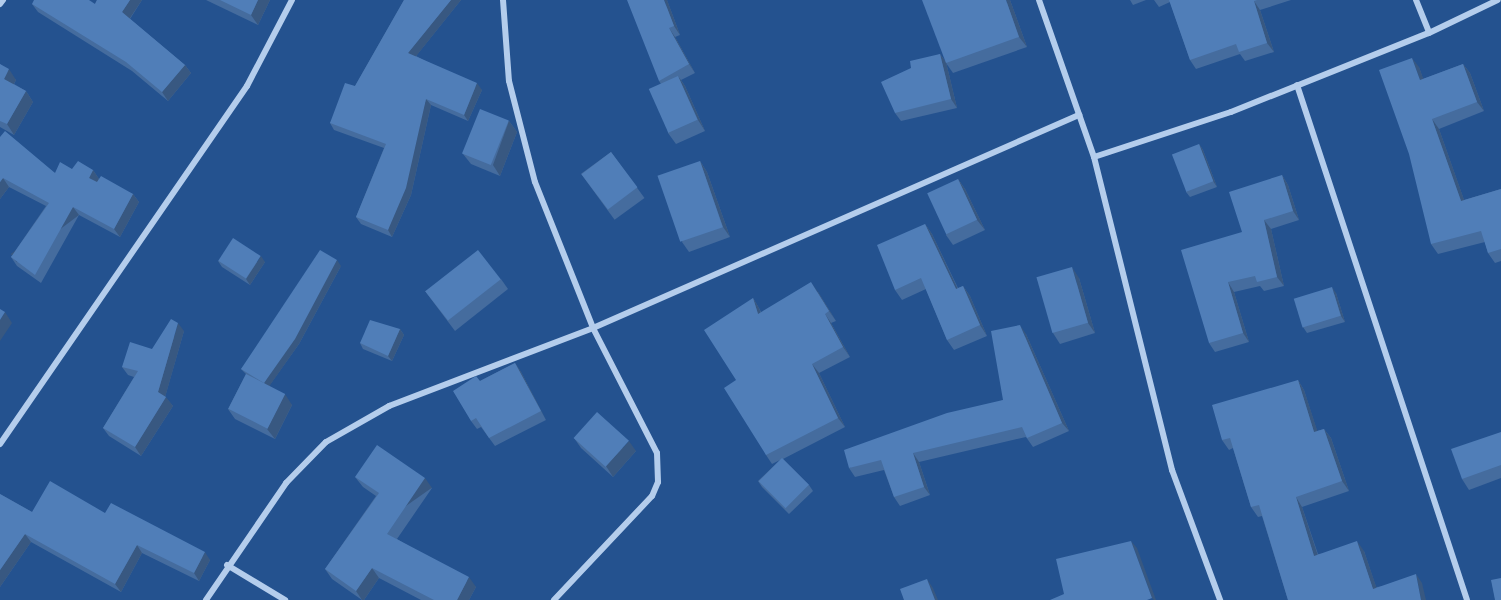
<!DOCTYPE html>
<style>
body{margin:0}
#map{position:relative;width:1501px;height:600px;overflow:hidden;background:#24528f;font-family:"Open Sans",sans-serif}
div>[style]{position:absolute}
.minor>*{height:6px;margin:-3px;padding:0 3px;transform-origin:3px;border-radius:3px;background:#b4cdec}
.wall>*{inset:0;background:#456c9e;transform-origin:0 0}
.shaded-wall>*{inset:0;background:#385881;transform-origin:0 0}
.building>*{inset:0;background:#507eb8;transform-origin:0 0}
span{translate:-50% -50%;white-space:nowrap;text-align:center;line-height:1.15;-webkit-text-stroke:6px #24528f;paint-order:stroke}
</style>
<div id="map">
<div class="minor">
<div style="left:503px;top:0;width:81px;rotate:85.8deg"></div>
<div style="left:509px;top:81px;width:104px;rotate:75.6deg"></div>
<div style="left:535px;top:182px;width:157px;rotate:68.3deg"></div>
<div style="left:593px;top:328px;width:140px;rotate:62.9deg"></div>
<div style="left:657px;top:453px;width:29px;rotate:88deg"></div>
<div style="left:658px;top:482px;width:15px;rotate:113deg"></div>
<div style="left:652px;top:496px;width:143px;rotate:133.3deg"></div>
<div style="left:1039px;top:0;width:166px;rotate:70.7deg"></div>
<div style="left:1094px;top:157px;width:323px;rotate:76deg"></div>
<div style="left:1172px;top:470px;width:139px;rotate:69.7deg"></div>
<div style="left:1416px;top:0;width:35px;rotate:68deg"></div>
<div style="left:0;top:4px;width:5px;rotate:-53deg"></div>
<div style="left:1297px;top:85px;width:542px;rotate:71.73deg"></div>
<div style="left:1094px;top:157px;width:144px;rotate:-18.2deg"></div>
<div style="left:1231px;top:112px;width:213px;rotate:-21.8deg"></div>
<div style="left:1429px;top:33px;width:76px;rotate:-25.6deg"></div>
<div style="left:0;top:444px;width:435px;rotate:-55.4deg"></div>
<div style="left:247px;top:86px;width:97px;rotate:-62.4deg"></div>
<div style="left:227px;top:565px;width:68px;rotate:31.1deg"></div>
<div style="left:206px;top:600px;width:142px;rotate:-55.6deg"></div>
<div style="left:286px;top:483px;width:57px;rotate:-45.7deg"></div>
<div style="left:326px;top:442px;width:73px;rotate:-29.7deg"></div>
<div style="left:389px;top:406px;width:218px;rotate:-20.9deg"></div>
<div style="left:593px;top:328px;width:531px;rotate:-23.67deg"></div>
</div>
<div class="wall">
<div style="clip-path:polygon(97px 0,142px 0,130px 19px,185px 65px,191px 73px,168px 101px,132px 71px,38px 12px,32px 4px,95px 4px)"></div>
<div style="clip-path:polygon(206px 0,270px 0,258px 25px)"></div>
<div style="clip-path:polygon(404px 0,461px 0,416px 56px,482px 90px,468px 121px,431px 105px,411px 195px,392px 237px,361px 224px,356px 217px,384px 148px,334px 130px,330px 123px,355px 86px)"></div>
<div style="clip-path:polygon(667px 0,680px 35px,675px 37px,695px 73px,681px 80px,685px 86px,705px 131px,676px 144px,668px 133px,661px 84px,659px 81px)"></div>
<div style="clip-path:polygon(1010px 0,1027px 47px,953px 73px,946px 63px)"></div>
<div style="clip-path:polygon(1130px 0,1146px 0,1133px 5px)"></div>
<div style="clip-path:polygon(1154px 0,1291px 0,1260px 10px,1274px 52px,1245px 61px,1240px 54px,1196px 69px,1190px 60px,1170px 2px,1159px 7px)"></div>
<div style="clip-path:polygon(940px 54px,946px 62px,957px 108px,901px 121px,895px 113px,911px 68px)"></div>
<div style="clip-path:polygon(0 64px,16px 80px,14px 84px,26px 91px,33px 102px,14px 135px,0 127px)"></div>
<div style="clip-path:polygon(1463px 64px,1470px 73px,1484px 111px,1439px 129px,1464px 200px,1501px 189px,1501px 261px,1495px 263px,1488px 253px,1485px 242px,1438px 254px,1431px 244px,1419px 67px,1423px 79px)"></div>
<div style="clip-path:polygon(509px 121px,517px 132px,500px 176px,471px 164px,463px 154px)"></div>
<div style="clip-path:polygon(0 137px,55px 173px,72px 169px,93px 170px,99px 179px,133px 194px,139px 202px,120px 237px,79px 215px,41px 283px,17px 266px,11px 257px,46px 206px,9px 187px,0 199px)"></div>
<div style="clip-path:polygon(1199px 144px,1203px 150px,1217px 187px,1190px 197px,1186px 192px)"></div>
<div style="left:611px;top:152px;width:57px;height:37px;rotate:54deg"></div>
<div style="clip-path:polygon(700px 161px,707px 172px,730px 237px,689px 252px,682px 242px)"></div>
<div style="clip-path:polygon(1282px 175px,1288px 185px,1299px 220px,1271px 229px,1284px 286px,1264px 291px,1260px 286px,1234px 292px,1249px 342px,1215px 352px,1209px 343px,1242px 232px)"></div>
<div style="clip-path:polygon(958px 179px,965px 189px,985px 230px,953px 245px,946px 235px)"></div>
<div style="clip-path:polygon(925px 224px,932px 234px,958px 288px,963px 286px,970px 296px,987px 336px,954px 350px,947px 340px,926px 289px,902px 300px,895px 290px)"></div>
<div style="clip-path:polygon(218px 261px,265px 262px,250px 285px,222px 267px)"></div>
<div style="clip-path:polygon(341px 266px,299px 344px,269px 386px,292px 405px,275px 439px,235px 419px,228px 409px,246px 374px,241px 369px)"></div>
<div style="clip-path:polygon(1079px 278px,1095px 333px,1060px 344px,1053px 333px)"></div>
<div style="clip-path:polygon(501px 279px,508px 289px,455px 331px,425px 291px)"></div>
<div style="clip-path:polygon(818px 292px,836px 321px,831px 323px,850px 357px,819px 373px,845px 427px,783px 459px,809px 485px,813px 491px,789px 514px,762px 487px,758px 481px,780px 460px,772px 464px,766px 455px,736px 380px,753px 298px,759px 308px,761px 312px)"></div>
<div style="clip-path:polygon(1336px 293px,1345px 322px,1307px 333px,1303px 327px)"></div>
<div style="clip-path:polygon(400px 329px,404px 335px,392px 361px,363px 349px,360px 343px)"></div>
<div style="clip-path:polygon(184px 331px,165px 397px,173px 406px,141px 456px,109px 436px,103px 428px,134px 377px,128px 375px,122px 367px,152px 349px)"></div>
<div style="clip-path:polygon(1026px 334px,1069px 431px,1033px 447px,1026px 437px,919px 462px,930px 495px,900px 506px,894px 497px,884px 470px,855px 477px,849px 468px,1003px 400px)"></div>
<div style="clip-path:polygon(515px 363px,521px 372px,546px 420px,495px 446px,481px 427px,477px 429px,471px 421px,480px 381px)"></div>
<div style="clip-path:polygon(1298px 380px,1304px 390px,1317px 431px,1324px 429px,1331px 438px,1349px 491px,1302px 507px,1318px 554px,1364px 551px,1376px 587px,1422px 583px,1288px 600px,1262px 516px,1258px 517px,1251px 507px,1233px 448px,1229px 450px,1222px 440px)"></div>
<div style="clip-path:polygon(1501px 432px,1501px 478px,1469px 490px,1462px 479px)"></div>
<div style="clip-path:polygon(574px 438px,636px 451px,613px 477px,581px 448px)"></div>
<div style="clip-path:polygon(355px 477px,432px 488px,397px 539px,476px 587px,469px 600px,421px 600px,379px 578px,364px 600px,362px 600px,332px 579px,325px 569px,376px 496px,363px 487px)"></div>
<div style="clip-path:polygon(0 494px,32px 512px,105px 513px,210px 560px,199px 581px,142px 553px,121px 592px,31px 542px,0 587px)"></div>
</div>
<div class="shaded-wall">
<div style="clip-path:polygon(130px 0,142px 0,128px 21px,122px 12px)"></div>
<div style="clip-path:polygon(258px 0,270px 0,258px 25px,251px 15px)"></div>
<div style="clip-path:polygon(451px 0,461px 0,413px 60px,408px 53px)"></div>
<div style="clip-path:polygon(664px 0,667px 0,680px 35px,674px 26px)"></div>
<div style="clip-path:polygon(1006px 0,1010px 0,1027px 47px,1019px 37px)"></div>
<div style="clip-path:polygon(1254px 1px,1260px 10px,1274px 52px,1267px 43px)"></div>
<div style="clip-path:polygon(669px 28px,675px 37px,695px 73px,689px 64px)"></div>
<div style="clip-path:polygon(940px 54px,946px 62px,957px 108px,951px 99px)"></div>
<div style="clip-path:polygon(1412px 58px,1419px 67px,1427px 89px,1420px 80px)"></div>
<div style="clip-path:polygon(1463px 64px,1470px 73px,1484px 111px,1477px 102px)"></div>
<div style="clip-path:polygon(185px 65px,191px 73px,168px 101px,162px 92px)"></div>
<div style="clip-path:polygon(9px 69px,16px 80px,11px 89px,4px 79px)"></div>
<div style="clip-path:polygon(678px 76px,685px 86px,705px 131px,698px 120px)"></div>
<div style="clip-path:polygon(477px 83px,482px 90px,468px 121px,464px 115px)"></div>
<div style="clip-path:polygon(26px 91px,33px 102px,14px 135px,7px 124px)"></div>
<div style="clip-path:polygon(426px 99px,431px 105px,411px 195px,392px 237px,388px 230px)"></div>
<div style="clip-path:polygon(1432px 119px,1439px 129px,1468px 211px,1461px 201px)"></div>
<div style="clip-path:polygon(509px 121px,517px 132px,500px 176px,493px 165px)"></div>
<div style="clip-path:polygon(1199px 144px,1203px 150px,1217px 187px,1213px 181px)"></div>
<div style="clip-path:polygon(700px 161px,707px 172px,730px 237px,723px 227px)"></div>
<div style="clip-path:polygon(93px 170px,99px 179px,95px 186px,89px 178px)"></div>
<div style="clip-path:polygon(1282px 175px,1288px 185px,1299px 220px,1293px 211px)"></div>
<div style="clip-path:polygon(3px 178px,9px 187px,0 199px,0 182px)"></div>
<div style="clip-path:polygon(958px 179px,965px 189px,985px 230px,977px 220px)"></div>
<div style="clip-path:polygon(133px 194px,139px 202px,120px 237px,114px 229px)"></div>
<div style="left:73px;top:207px;width:10px;height:78px;rotate:53deg"></div>
<div style="clip-path:polygon(1264px 220px,1271px 229px,1284px 286px,1277px 277px)"></div>
<div style="clip-path:polygon(925px 224px,932px 234px,963px 300px,956px 289px)"></div>
<div style="clip-path:polygon(261px 256px,265px 262px,250px 285px,246px 279px)"></div>
<div style="clip-path:polygon(337px 260px,341px 266px,299px 344px,268px 388px,264px 383px)"></div>
<div style="clip-path:polygon(1072px 267px,1079px 278px,1095px 333px,1088px 323px)"></div>
<div style="clip-path:polygon(811px 282px,818px 292px,836px 321px,829px 311px)"></div>
<div style="clip-path:polygon(1228px 282px,1234px 292px,1249px 342px,1243px 333px)"></div>
<div style="clip-path:polygon(963px 286px,970px 296px,987px 336px,980px 325px)"></div>
<div style="clip-path:polygon(1332px 287px,1336px 293px,1345px 322px,1341px 316px)"></div>
<div style="clip-path:polygon(753px 298px,759px 308px,764px 323px,758px 314px)"></div>
<div style="clip-path:polygon(5px 312px,12px 323px,0 341px,0 320px)"></div>
<div style="clip-path:polygon(825px 314px,831px 323px,850px 357px,843px 347px)"></div>
<div style="clip-path:polygon(178px 323px,184px 331px,164px 401px,158px 392px)"></div>
<div style="clip-path:polygon(1020px 325px,1026px 334px,1069px 431px,1062px 423px)"></div>
<div style="clip-path:polygon(400px 329px,404px 335px,392px 361px,388px 356px)"></div>
<div style="clip-path:polygon(515px 363px,521px 372px,546px 420px,541px 411px)"></div>
<div style="clip-path:polygon(812px 364px,819px 373px,845px 427px,838px 418px)"></div>
<div style="clip-path:polygon(1298px 380px,1304px 390px,1321px 442px,1314px 432px)"></div>
<div style="clip-path:polygon(285px 394px,292px 405px,275px 439px,267px 429px)"></div>
<div style="clip-path:polygon(166px 397px,173px 406px,141px 456px,135px 447px)"></div>
<div style="clip-path:polygon(1324px 429px,1331px 438px,1349px 491px,1342px 481px)"></div>
<div style="clip-path:polygon(629px 441px,636px 451px,613px 477px,606px 466px)"></div>
<div style="clip-path:polygon(913px 453px,919px 462px,930px 495px,924px 487px)"></div>
<div style="left:425px;top:478px;width:12px;height:68px;rotate:55deg"></div>
<div style="clip-path:polygon(1296px 497px,1302px 507px,1321px 565px,1314px 556px)"></div>
<div style="clip-path:polygon(25px 534px,31px 542px,0 587px,0 570px)"></div>
<div style="clip-path:polygon(1131px 541px,1137px 548px,1156px 600px,1154px 600px,1152px 598px)"></div>
<div style="clip-path:polygon(1357px 541px,1364px 551px,1380px 598px,1373px 589px)"></div>
<div style="clip-path:polygon(137px 545px,142px 553px,121px 592px,115px 584px)"></div>
<div style="clip-path:polygon(205px 552px,210px 560px,199px 581px,194px 573px)"></div>
<div style="clip-path:polygon(372px 568px,379px 578px,364px 600px,362px 600px,356px 591px)"></div>
<div style="clip-path:polygon(1416px 574px,1422px 583px,1426px 600px,1421px 600px)"></div>
<div style="clip-path:polygon(469px 577px,476px 587px,469px 600px,457px 600px)"></div>
<div style="clip-path:polygon(927px 579px,933px 588px,938px 600px,935px 600px)"></div>
</div>
<div class="building">
<div style="clip-path:polygon(34px 0,89px 0,95px 4px,97px 0,130px 0,122px 12px,185px 65px,162px 92px,126px 62px,32px 4px)"></div>
<div style="clip-path:polygon(220px 0,258px 0,251px 15px)"></div>
<div style="clip-path:polygon(404px 0,451px 0,408px 53px,477px 83px,464px 115px,426px 99px,406px 188px,388px 230px,356px 217px,386px 144px,330px 123px,345px 83px,355px 86px)"></div>
<div style="clip-path:polygon(627px 0,664px 0,674px 26px,669px 28px,689px 64px,659px 81px)"></div>
<div style="clip-path:polygon(922px 0,1006px 0,1019px 37px,946px 63px)"></div>
<div style="clip-path:polygon(1169px 0,1257px 0,1254px 1px,1267px 43px,1239px 52px,1236px 44px,1190px 60px)"></div>
<div style="clip-path:polygon(940px 54px,951px 99px,895px 113px,881px 82px,911px 68px,910px 61px)"></div>
<div style="clip-path:polygon(1412px 58px,1420px 80px,1463px 64px,1477px 102px,1432px 119px,1461px 201px,1501px 189px,1501px 249px,1488px 253px,1481px 231px,1431px 244px,1409px 154px,1379px 70px)"></div>
<div style="clip-path:polygon(0 64px,9px 69px,4px 79px,26px 91px,7px 124px,0 121px)"></div>
<div style="left:678px;top:76px;width:48px;height:32px;rotate:66deg"></div>
<div style="left:480px;top:109px;width:31px;height:48px;rotate:22deg"></div>
<div style="clip-path:polygon(5px 131px,55px 173px,60px 162px,72px 169px,78px 161px,93px 170px,89px 178px,97px 182px,101px 176px,133px 194px,114px 229px,73px 207px,35px 275px,11px 257px,49px 203px,3px 178px,0 182px,0 137px)"></div>
<div style="left:1199px;top:144px;width:40px;height:29px;rotate:69deg"></div>
<div style="left:611px;top:152px;width:44px;height:37px;rotate:53deg"></div>
<div style="left:700px;top:161px;width:70px;height:45px;rotate:71deg"></div>
<div style="clip-path:polygon(1282px 175px,1293px 211px,1264px 220px,1277px 277px,1257px 282px,1255px 276px,1228px 282px,1243px 333px,1209px 343px,1181px 250px,1242px 232px,1229px 192px)"></div>
<div style="left:958px;top:179px;width:45px;height:34px;rotate:65deg"></div>
<div style="clip-path:polygon(925px 224px,956px 289px,963px 286px,980px 325px,947px 340px,921px 278px,895px 290px,877px 245px)"></div>
<div style="left:233px;top:238px;width:33px;height:27px;rotate:33deg"></div>
<div style="clip-path:polygon(320px 250px,337px 260px,295px 339px,264px 383px,241px 369px)"></div>
<div style="left:478px;top:250px;width:37px;height:67px;rotate:52deg"></div>
<div style="left:1072px;top:267px;width:58px;height:37px;rotate:74deg"></div>
<div style="clip-path:polygon(811px 282px,829px 311px,825px 314px,843px 347px,812px 364px,838px 418px,766px 455px,724px 388px,736px 380px,704px 330px,753px 298px,758px 314px)"></div>
<div style="left:1332px;top:287px;width:30px;height:40px;rotate:73deg"></div>
<div style="clip-path:polygon(0 309px,5px 312px,0 320px)"></div>
<div style="clip-path:polygon(171px 319px,178px 323px,158px 392px,166px 397px,135px 447px,103px 428px,138px 371px,122px 367px,130px 342px,152px 349px)"></div>
<div style="clip-path:polygon(370px 320px,400px 329px,388px 356px,360px 343px)"></div>
<div style="clip-path:polygon(1020px 325px,1062px 423px,1027px 438px,1022px 427px,913px 453px,924px 487px,894px 497px,881px 460px,849px 468px,844px 450px,947px 413px,1003px 400px,991px 331px)"></div>
<div style="clip-path:polygon(515px 363px,541px 411px,489px 438px,476px 418px,471px 421px,453px 391px,476px 376px,480px 381px)"></div>
<div style="left:246px;top:374px;width:44px;height:39px;rotate:27deg"></div>
<div style="clip-path:polygon(1298px 380px,1314px 432px,1324px 429px,1342px 481px,1296px 497px,1314px 556px,1357px 541px,1373px 589px,1416px 574px,1421px 600px,1288px 600px,1259px 505px,1251px 507px,1230px 438px,1222px 440px,1212px 405px)"></div>
<div style="left:597px;top:412px;width:43px;height:35px;rotate:42deg"></div>
<div style="clip-path:polygon(1501px 432px,1501px 465px,1462px 479px,1451px 449px)"></div>
<div style="clip-path:polygon(377px 445px,425px 478px,387px 534px,469px 577px,457px 600px,434px 600px,372px 568px,356px 591px,325px 569px,379px 493px,355px 477px)"></div>
<div style="left:782px;top:458px;width:38px;height:33px;rotate:45deg"></div>
<div style="clip-path:polygon(50px 481px,105px 513px,111px 503px,205px 552px,194px 573px,137px 545px,115px 584px,25px 534px,0 570px,0 494px,32px 512px)"></div>
<div style="clip-path:polygon(1131px 541px,1152px 598px,1147px 600px,1050px 600px,1064px 594px,1056px 559px)"></div>
<div style="clip-path:polygon(1501px 578px,1501px 600px,1495px 600px,1491px 580px)"></div>
<div style="clip-path:polygon(927px 579px,935px 600px,904px 600px,900px 589px)"></div>
</div>
</div>
